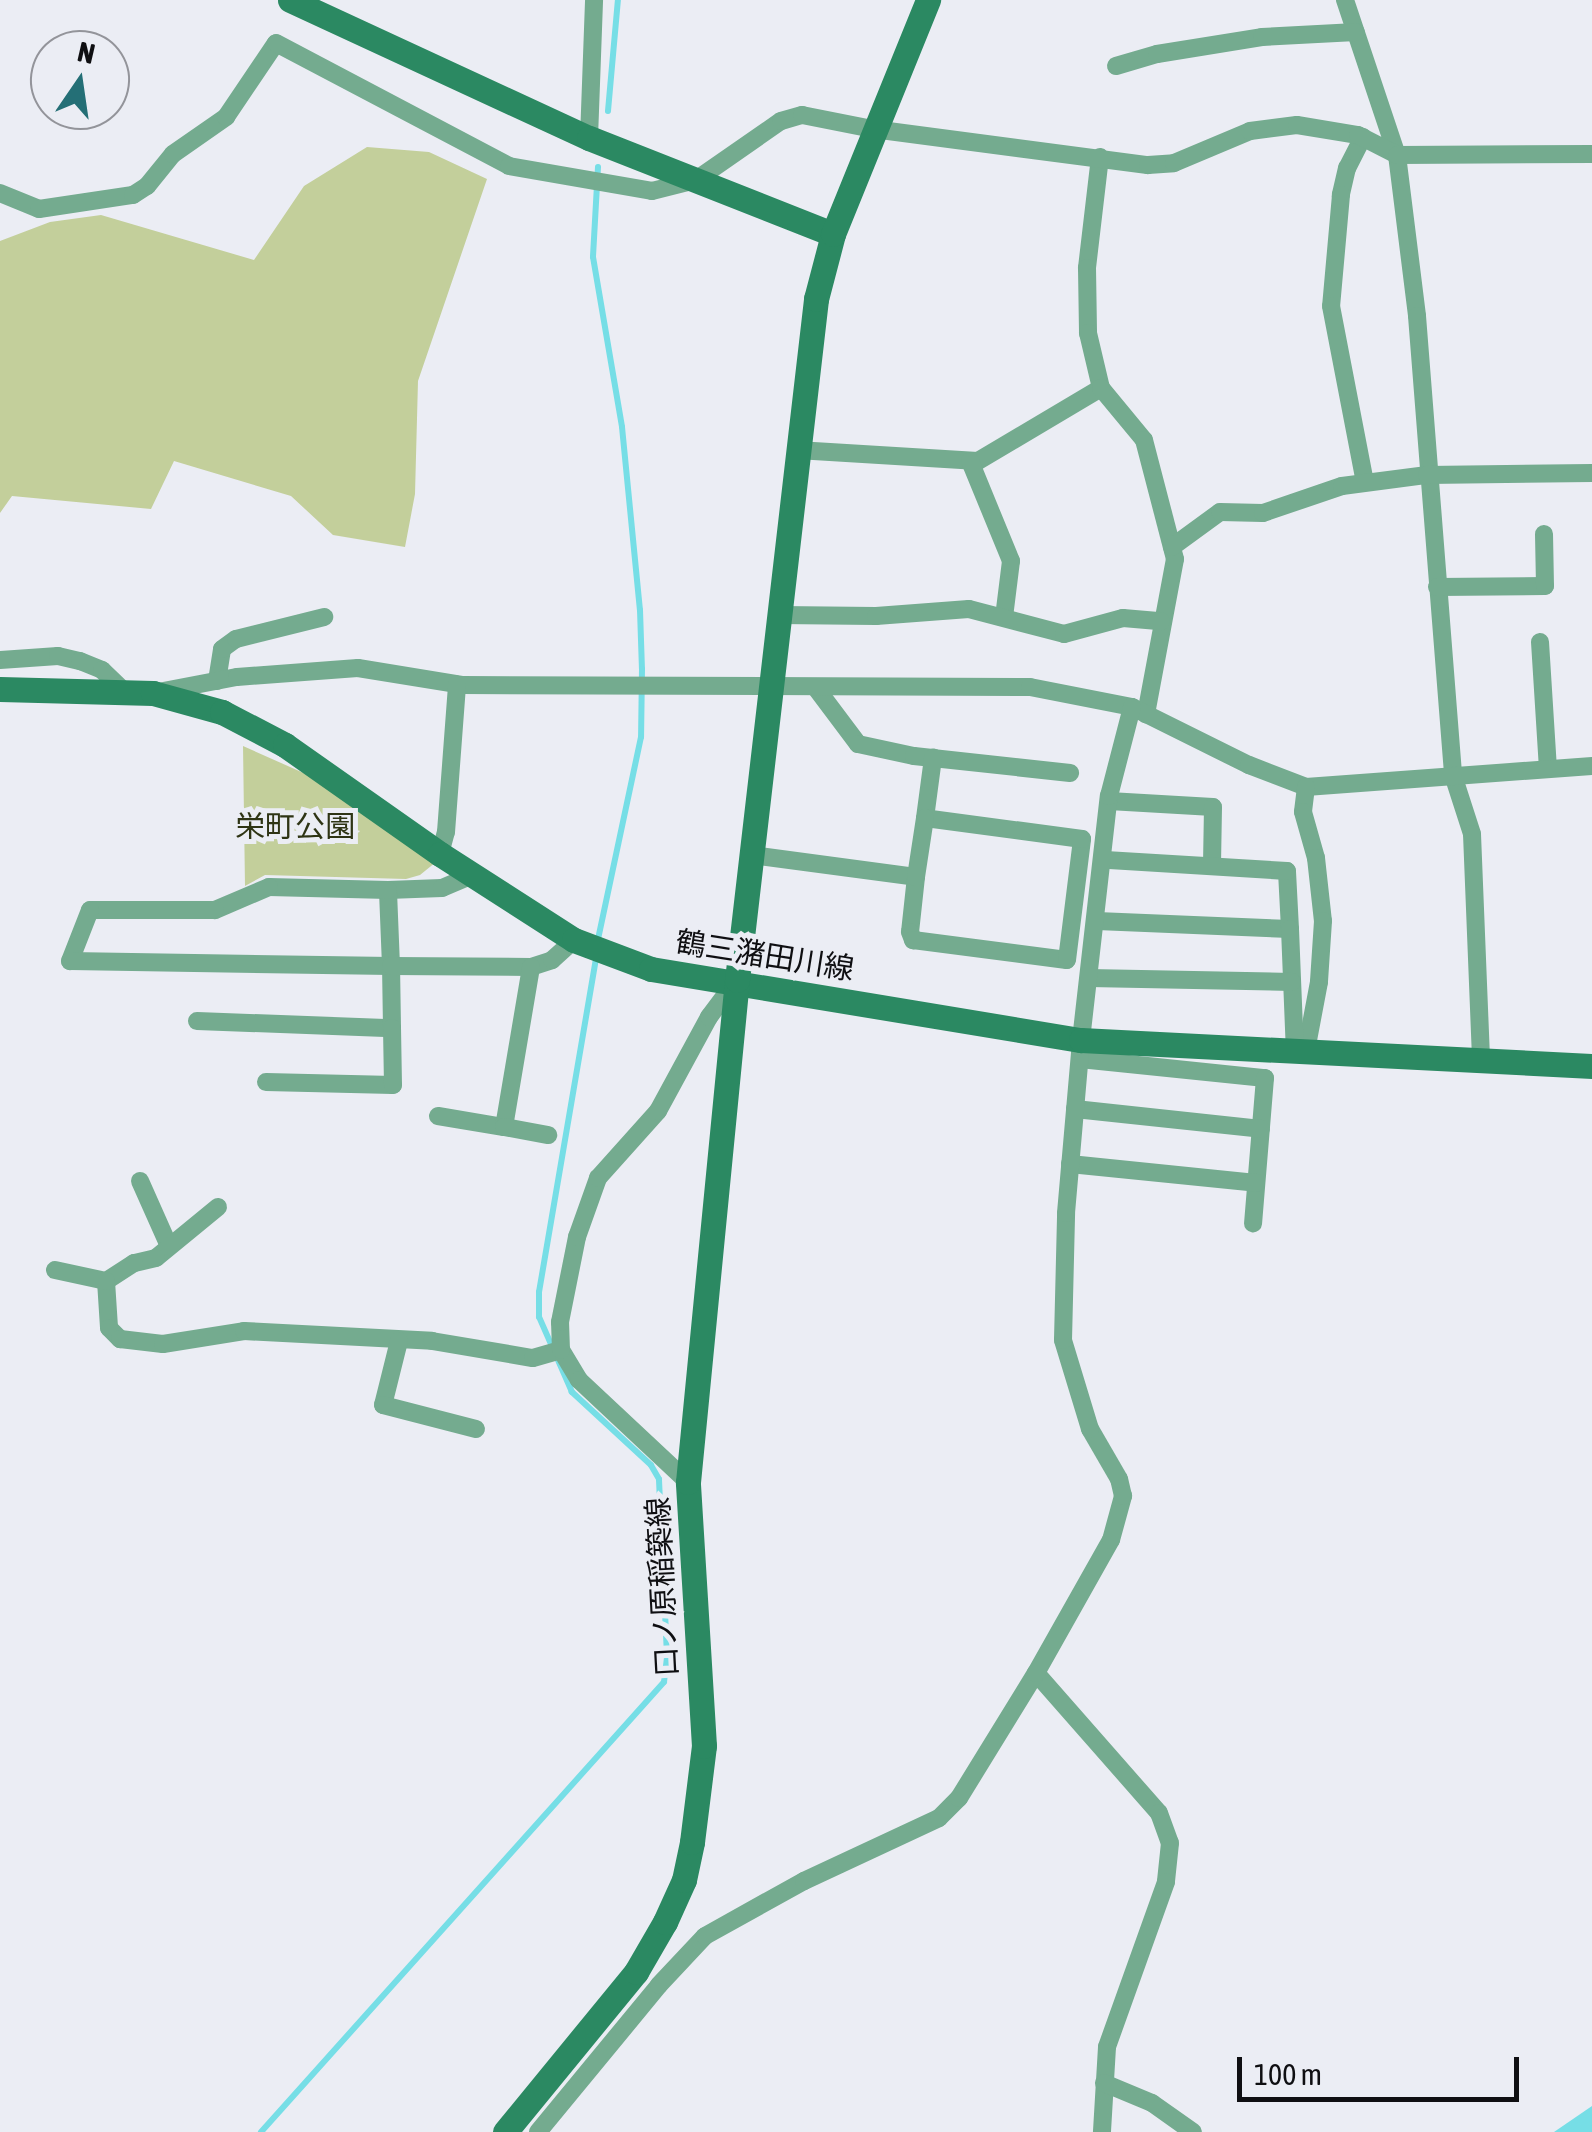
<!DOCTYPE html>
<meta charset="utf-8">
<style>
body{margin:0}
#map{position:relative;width:1592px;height:2132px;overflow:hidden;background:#ebedf4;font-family:"Asap Condensed","Noto Sans JP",sans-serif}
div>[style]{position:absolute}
.green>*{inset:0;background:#c3cf9b}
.water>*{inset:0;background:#76dee6}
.stream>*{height:6px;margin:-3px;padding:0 3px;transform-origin:3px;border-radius:3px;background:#76dee6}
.street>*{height:18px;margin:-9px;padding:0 9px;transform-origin:9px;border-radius:9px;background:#74ab8f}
.secondary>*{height:25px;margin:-12.5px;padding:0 12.5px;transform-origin:12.5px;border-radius:12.5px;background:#2b8962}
span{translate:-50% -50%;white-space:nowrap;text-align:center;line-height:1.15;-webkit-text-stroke:10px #ebedf4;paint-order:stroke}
.park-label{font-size:30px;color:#2e3414}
.street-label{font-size:30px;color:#0f0f12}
.north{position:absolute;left:30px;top:30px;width:100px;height:100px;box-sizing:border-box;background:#ebedf4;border:2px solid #93949a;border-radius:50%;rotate:13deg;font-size:28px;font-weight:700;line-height:40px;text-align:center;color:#0f0f12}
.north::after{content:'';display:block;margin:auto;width:35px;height:45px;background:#246f76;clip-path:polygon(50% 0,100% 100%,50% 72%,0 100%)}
.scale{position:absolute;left:1237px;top:2057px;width:282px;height:45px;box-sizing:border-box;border:5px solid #0f0f12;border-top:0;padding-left:12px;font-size:30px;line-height:35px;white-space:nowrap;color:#0f0f12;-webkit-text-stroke:8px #ebedf4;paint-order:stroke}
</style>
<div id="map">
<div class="green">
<div style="clip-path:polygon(367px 147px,429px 152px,487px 179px,418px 381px,415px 494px,405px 547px,333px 535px,291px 496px,174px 461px,151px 509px,12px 496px,0 513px,0 241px,50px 222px,101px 215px,254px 260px,304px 186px)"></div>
<div style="clip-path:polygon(243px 746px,308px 775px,436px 862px,420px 875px,406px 879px,265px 875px,245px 886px)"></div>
</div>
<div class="water">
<div style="clip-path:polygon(1592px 2106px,1592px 2132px,1554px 2132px)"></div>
</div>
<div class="stream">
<div style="left:608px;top:111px;width:111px;rotate:-84.9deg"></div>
<div style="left:598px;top:167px;width:90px;rotate:93.2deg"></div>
<div style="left:593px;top:257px;width:172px;rotate:80.3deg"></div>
<div style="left:622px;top:427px;width:184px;rotate:84.4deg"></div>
<div style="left:640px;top:610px;width:59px;rotate:88.1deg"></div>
<div style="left:642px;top:669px;width:68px;rotate:90.8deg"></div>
<div style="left:641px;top:737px;width:208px;rotate:102deg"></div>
<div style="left:261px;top:2132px;width:604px;rotate:-48.15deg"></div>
<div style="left:664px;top:1682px;width:26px;rotate:-83deg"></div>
<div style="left:667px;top:1656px;width:177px;rotate:-92.6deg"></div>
<div style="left:659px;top:1479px;width:16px;rotate:-120deg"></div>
<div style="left:651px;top:1465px;width:108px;rotate:-137.3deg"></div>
<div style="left:572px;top:1392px;width:82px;rotate:-113.7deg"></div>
<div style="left:539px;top:1317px;width:25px;rotate:-90deg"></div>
<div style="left:539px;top:1292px;width:339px;rotate:-80.3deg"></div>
</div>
<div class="street">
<div style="left:1345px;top:0;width:163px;rotate:71.5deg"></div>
<div style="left:1397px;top:155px;width:162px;rotate:82.9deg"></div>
<div style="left:1417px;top:316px;width:460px;rotate:85.5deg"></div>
<div style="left:1453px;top:775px;width:62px;rotate:72.1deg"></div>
<div style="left:1472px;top:834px;width:227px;rotate:87.7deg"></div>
<div style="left:1116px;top:66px;width:43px;rotate:-16.3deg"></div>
<div style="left:1157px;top:54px;width:106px;rotate:-9.2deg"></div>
<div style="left:1262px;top:37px;width:94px;rotate:-3deg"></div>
<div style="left:1363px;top:137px;width:35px;rotate:117deg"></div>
<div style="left:1347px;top:168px;width:28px;rotate:103deg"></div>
<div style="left:1341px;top:195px;width:111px;rotate:95.1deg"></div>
<div style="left:1331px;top:306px;width:179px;rotate:79.1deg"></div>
<div style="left:589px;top:138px;width:138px;rotate:-87.9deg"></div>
<div style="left:1100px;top:157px;width:112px;rotate:96.7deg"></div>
<div style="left:1087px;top:268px;width:65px;rotate:89.1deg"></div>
<div style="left:1088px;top:333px;width:57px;rotate:76.7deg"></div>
<div style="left:0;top:193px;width:42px;rotate:22.3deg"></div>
<div style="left:39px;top:209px;width:95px;rotate:-8.5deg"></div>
<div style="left:133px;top:195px;width:17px;rotate:-33deg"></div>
<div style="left:147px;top:186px;width:41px;rotate:-50.9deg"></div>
<div style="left:173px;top:154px;width:65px;rotate:-34.9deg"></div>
<div style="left:226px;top:117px;width:89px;rotate:-56deg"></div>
<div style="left:276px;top:43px;width:263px;rotate:27.8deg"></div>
<div style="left:509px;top:166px;width:145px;rotate:9.9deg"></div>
<div style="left:652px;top:191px;width:45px;rotate:-14deg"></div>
<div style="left:696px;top:180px;width:103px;rotate:-34.8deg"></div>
<div style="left:781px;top:121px;width:22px;rotate:-16deg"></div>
<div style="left:802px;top:115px;width:72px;rotate:11.2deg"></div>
<div style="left:873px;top:129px;width:277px;rotate:7.5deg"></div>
<div style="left:1148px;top:165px;width:26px;rotate:-4deg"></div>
<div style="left:1174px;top:163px;width:82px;rotate:-22.8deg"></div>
<div style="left:1250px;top:131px;width:47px;rotate:-7.3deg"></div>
<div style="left:1297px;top:125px;width:62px;rotate:9.3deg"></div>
<div style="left:1358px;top:135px;width:44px;rotate:27.1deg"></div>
<div style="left:1397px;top:155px;width:195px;rotate:-0.3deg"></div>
<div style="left:797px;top:450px;width:181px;rotate:3.5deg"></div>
<div style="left:978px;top:461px;width:143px;rotate:-30.7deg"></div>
<div style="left:1101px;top:388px;width:67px;rotate:50.4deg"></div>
<div style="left:1144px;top:440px;width:123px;rotate:75.4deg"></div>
<div style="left:1175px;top:559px;width:158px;rotate:100.6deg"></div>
<div style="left:970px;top:461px;width:108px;rotate:67.7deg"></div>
<div style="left:1011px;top:561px;width:56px;rotate:97.1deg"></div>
<div style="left:1172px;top:547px;width:59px;rotate:-36.1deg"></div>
<div style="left:1220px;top:512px;width:43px;rotate:1.3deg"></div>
<div style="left:1263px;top:513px;width:83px;rotate:-18.9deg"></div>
<div style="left:1342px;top:486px;width:86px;rotate:-7.4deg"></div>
<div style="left:1427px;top:475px;width:165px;rotate:-0.7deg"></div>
<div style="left:1437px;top:587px;width:108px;rotate:-0.5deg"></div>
<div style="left:1545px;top:586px;width:52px;rotate:-91.1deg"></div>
<div style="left:779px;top:615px;width:97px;rotate:0.6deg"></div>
<div style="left:876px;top:616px;width:93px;rotate:-4.3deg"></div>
<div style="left:969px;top:609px;width:98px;rotate:14.7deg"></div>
<div style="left:1064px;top:634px;width:61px;rotate:-15.2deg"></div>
<div style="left:1123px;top:618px;width:38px;rotate:5deg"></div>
<div style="left:1540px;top:642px;width:127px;rotate:86.4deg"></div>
<div style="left:0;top:660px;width:58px;rotate:-3.9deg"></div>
<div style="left:58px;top:656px;width:23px;rotate:13deg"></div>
<div style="left:80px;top:661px;width:24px;rotate:22deg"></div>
<div style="left:102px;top:670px;width:30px;rotate:44deg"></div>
<div style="left:217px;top:681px;width:32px;rotate:-81deg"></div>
<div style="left:222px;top:649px;width:17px;rotate:-36deg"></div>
<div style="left:236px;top:639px;width:91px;rotate:-14deg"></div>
<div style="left:816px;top:688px;width:70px;rotate:53.1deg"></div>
<div style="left:858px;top:744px;width:57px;rotate:12.1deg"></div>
<div style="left:914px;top:756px;width:157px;rotate:6.2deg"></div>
<div style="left:158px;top:692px;width:80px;rotate:-10.8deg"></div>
<div style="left:237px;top:677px;width:121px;rotate:-4.3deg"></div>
<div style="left:358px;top:668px;width:105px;rotate:9.3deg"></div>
<div style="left:462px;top:685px;width:568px;rotate:0.2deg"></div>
<div style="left:1030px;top:687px;width:104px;rotate:11.1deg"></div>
<div style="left:1132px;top:707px;width:131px;rotate:26.4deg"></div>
<div style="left:1249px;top:765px;width:61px;rotate:21.1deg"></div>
<div style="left:1306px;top:787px;width:287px;rotate:-4.2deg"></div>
<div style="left:1306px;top:787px;width:25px;rotate:97deg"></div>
<div style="left:1303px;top:812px;width:48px;rotate:74.2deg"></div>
<div style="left:1316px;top:858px;width:63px;rotate:83.7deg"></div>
<div style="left:1323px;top:921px;width:61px;rotate:93.8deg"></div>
<div style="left:1319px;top:982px;width:70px;rotate:100.7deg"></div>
<div style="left:1109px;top:801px;width:104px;rotate:3.3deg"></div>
<div style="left:1213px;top:807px;width:59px;rotate:91deg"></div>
<div style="left:925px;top:818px;width:61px;rotate:-82.4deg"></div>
<div style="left:440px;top:854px;width:23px;rotate:-75deg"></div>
<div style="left:446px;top:832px;width:148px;rotate:-85.7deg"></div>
<div style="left:752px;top:855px;width:165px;rotate:7.6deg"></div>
<div style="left:916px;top:877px;width:55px;rotate:96.2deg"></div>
<div style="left:910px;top:932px;width:9px;rotate:69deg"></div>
<div style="left:913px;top:940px;width:155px;rotate:7.4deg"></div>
<div style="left:1067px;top:960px;width:122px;rotate:-82.9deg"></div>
<div style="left:1082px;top:839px;width:158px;rotate:-172.4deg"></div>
<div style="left:925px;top:818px;width:60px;rotate:98.7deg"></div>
<div style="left:388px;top:890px;width:54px;rotate:-2.1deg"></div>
<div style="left:442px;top:888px;width:34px;rotate:-23deg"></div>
<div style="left:1097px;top:921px;width:193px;rotate:2.4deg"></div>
<div style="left:1290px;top:929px;width:58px;rotate:-93deg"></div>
<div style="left:1287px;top:871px;width:182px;rotate:-176.5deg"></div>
<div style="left:1290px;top:929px;width:122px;rotate:87.7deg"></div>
<div style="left:1089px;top:978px;width:203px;rotate:1.1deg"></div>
<div style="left:197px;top:1021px;width:195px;rotate:2.1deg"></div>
<div style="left:392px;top:1028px;width:62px;rotate:-90.9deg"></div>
<div style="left:391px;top:966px;width:76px;rotate:-92.3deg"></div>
<div style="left:388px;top:890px;width:119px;rotate:-178.6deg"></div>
<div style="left:269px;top:887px;width:59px;rotate:156.9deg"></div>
<div style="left:215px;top:910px;width:125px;rotate:180deg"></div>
<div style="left:90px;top:910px;width:55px;rotate:111.4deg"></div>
<div style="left:70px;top:961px;width:321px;rotate:0.9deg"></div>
<div style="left:391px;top:966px;width:140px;rotate:0.4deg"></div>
<div style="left:531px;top:967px;width:22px;rotate:-18deg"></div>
<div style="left:552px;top:960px;width:30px;rotate:-42deg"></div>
<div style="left:1080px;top:1059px;width:186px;rotate:5.9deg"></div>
<div style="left:1265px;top:1078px;width:146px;rotate:94.7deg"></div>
<div style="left:266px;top:1082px;width:127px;rotate:1.4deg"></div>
<div style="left:393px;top:1085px;width:57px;rotate:-91deg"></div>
<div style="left:1075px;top:1109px;width:187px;rotate:6.1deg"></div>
<div style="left:438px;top:1116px;width:67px;rotate:9.5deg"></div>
<div style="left:504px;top:1127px;width:162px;rotate:-80.4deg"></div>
<div style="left:504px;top:1127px;width:45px;rotate:10.3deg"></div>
<div style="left:1070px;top:1164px;width:187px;rotate:5.8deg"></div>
<div style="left:140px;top:1181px;width:71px;rotate:66deg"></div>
<div style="left:218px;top:1207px;width:80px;rotate:140.6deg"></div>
<div style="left:156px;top:1258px;width:23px;rotate:167deg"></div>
<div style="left:134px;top:1263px;width:33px;rotate:147deg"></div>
<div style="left:106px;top:1281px;width:47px;rotate:86.3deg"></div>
<div style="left:109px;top:1328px;width:16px;rotate:45deg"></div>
<div style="left:120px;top:1339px;width:43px;rotate:6.6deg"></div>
<div style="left:163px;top:1344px;width:82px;rotate:-9.1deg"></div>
<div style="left:244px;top:1331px;width:188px;rotate:3deg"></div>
<div style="left:432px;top:1341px;width:102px;rotate:9.6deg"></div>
<div style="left:533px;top:1358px;width:29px;rotate:-16deg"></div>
<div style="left:561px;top:1350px;width:35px;rotate:59deg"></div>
<div style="left:579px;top:1380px;width:149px;rotate:43.1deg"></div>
<div style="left:55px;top:1270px;width:52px;rotate:12.2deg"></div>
<div style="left:399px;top:1341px;width:66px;rotate:104deg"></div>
<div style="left:383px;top:1405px;width:96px;rotate:14.5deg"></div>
<div style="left:561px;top:1350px;width:28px;rotate:-92deg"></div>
<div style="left:560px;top:1322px;width:87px;rotate:-78.7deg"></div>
<div style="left:577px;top:1237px;width:63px;rotate:-70.4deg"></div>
<div style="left:598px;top:1178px;width:90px;rotate:-48.2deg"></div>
<div style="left:658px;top:1111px;width:107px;rotate:-61.5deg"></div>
<div style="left:709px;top:1017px;width:45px;rotate:-53.1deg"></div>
<div style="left:1036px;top:1673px;width:186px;rotate:48.7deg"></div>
<div style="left:1159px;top:1813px;width:32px;rotate:70deg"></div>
<div style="left:1170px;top:1843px;width:39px;rotate:96deg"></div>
<div style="left:1166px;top:1882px;width:175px;rotate:109.7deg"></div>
<div style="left:1107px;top:2047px;width:85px;rotate:93.4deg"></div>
<div style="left:1104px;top:2083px;width:52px;rotate:22.6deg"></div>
<div style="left:1152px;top:2103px;width:50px;rotate:35.3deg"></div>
<div style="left:538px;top:2132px;width:190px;rotate:-50.5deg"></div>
<div style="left:659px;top:1985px;width:67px;rotate:-46.8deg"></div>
<div style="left:705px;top:1936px;width:113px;rotate:-29.1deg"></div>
<div style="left:804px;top:1881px;width:149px;rotate:-25deg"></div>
<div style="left:939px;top:1818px;width:28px;rotate:-45deg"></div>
<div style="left:959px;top:1798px;width:147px;rotate:-58.4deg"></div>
<div style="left:1036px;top:1673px;width:153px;rotate:-60.6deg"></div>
<div style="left:1111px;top:1540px;width:46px;rotate:-74.7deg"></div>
<div style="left:1123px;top:1496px;width:17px;rotate:-103deg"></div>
<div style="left:1119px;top:1479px;width:58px;rotate:-120.1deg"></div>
<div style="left:1090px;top:1429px;width:93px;rotate:-106.9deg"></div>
<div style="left:1063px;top:1340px;width:127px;rotate:-88.6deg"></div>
<div style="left:1066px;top:1213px;width:174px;rotate:-85deg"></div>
<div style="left:1081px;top:1040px;width:246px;rotate:-83.5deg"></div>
<div style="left:1109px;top:796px;width:92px;rotate:-75.5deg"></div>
</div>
<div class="secondary">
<div style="left:290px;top:0;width:329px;rotate:24.8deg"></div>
<div style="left:589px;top:138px;width:262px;rotate:21.5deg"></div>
<div style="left:0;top:689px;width:153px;rotate:1.5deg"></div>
<div style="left:153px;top:693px;width:72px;rotate:15.4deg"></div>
<div style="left:222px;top:712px;width:71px;rotate:27.6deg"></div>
<div style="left:285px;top:745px;width:189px;rotate:35.1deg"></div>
<div style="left:440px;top:854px;width:159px;rotate:32.7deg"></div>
<div style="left:574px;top:940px;width:82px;rotate:20.6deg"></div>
<div style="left:651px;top:969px;width:436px;rotate:9.4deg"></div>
<div style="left:1081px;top:1040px;width:512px;rotate:2.91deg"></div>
<div style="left:505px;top:2132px;width:207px;rotate:-50.7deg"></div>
<div style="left:636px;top:1972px;width:58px;rotate:-59.9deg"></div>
<div style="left:665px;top:1922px;width:46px;rotate:-65.7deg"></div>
<div style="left:684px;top:1880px;width:39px;rotate:-78deg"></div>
<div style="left:692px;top:1842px;width:97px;rotate:-82.9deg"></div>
<div style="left:704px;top:1746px;width:264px;rotate:-93.5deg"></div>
<div style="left:688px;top:1482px;width:504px;rotate:-84.43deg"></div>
<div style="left:737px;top:980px;width:686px;rotate:-83.38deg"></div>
<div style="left:816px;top:299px;width:67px;rotate:-75.3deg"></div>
<div style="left:833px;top:234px;width:253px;rotate:-67.9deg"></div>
</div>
<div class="park-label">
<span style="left:295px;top:826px">栄町公園</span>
</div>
<div class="street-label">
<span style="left:765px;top:955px;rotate:9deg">鶴三潴田川線</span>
<span style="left:662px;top:1587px;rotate:-93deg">口ノ原稲築線</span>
</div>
<div class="north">N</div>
<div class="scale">100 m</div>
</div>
